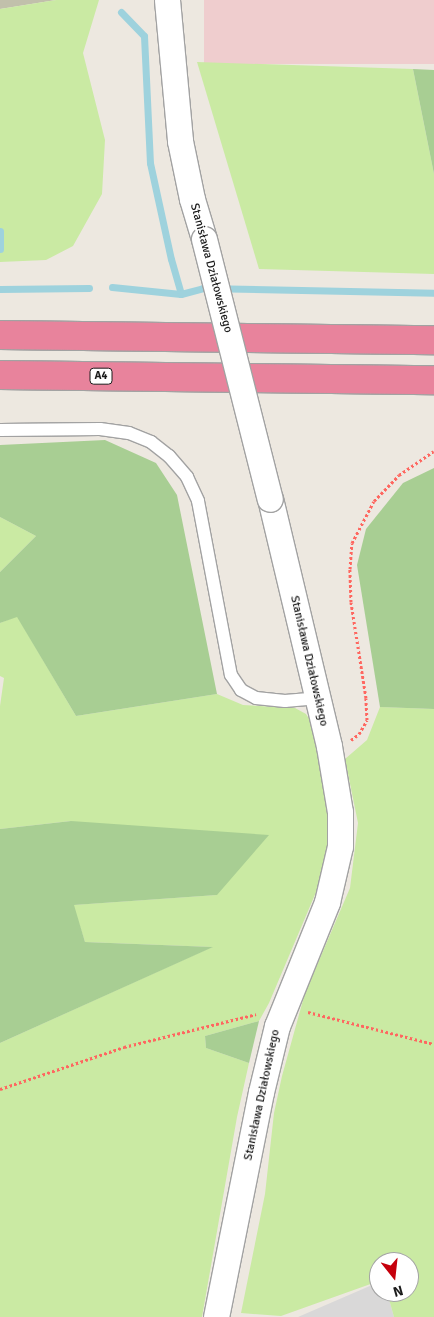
<!DOCTYPE html>
<meta charset="utf-8">
<style>
body{margin:0}
#map{position:relative;width:434px;height:1317px;overflow:hidden;background:#ede8e0;font-family:Signika,sans-serif}
div>[style]{position:absolute}
.residential>*{inset:0;background:#d9d8d8}
.commercial>*{inset:0;background:#efcdce;transform-origin:0 0}
.construction>*{inset:0;background:#c1c0ab}
.grass>*{inset:0;background:#caeaa3}
.forest>*{inset:0;background:#a8ce93}
.stream>*{height:7px;margin:-3.5px;padding:0 3.5px;transform-origin:3.5px;border-radius:3.5px;background:#9ed2dd}
.path>*{height:3px;margin-top:-1.5px;transform-origin:0;background:repeating-linear-gradient(90deg,#fe6760 0 2.5px,transparent 0 5px)}
.roads{filter:drop-shadow(1px 0 #a2a2a2) drop-shadow(-1px 0 #a2a2a2) drop-shadow(0 1px #a2a2a2) drop-shadow(0 -1px #a2a2a2)}
.service>*{height:12px;margin:-6px;padding:0 6px;transform-origin:6px;border-radius:6px;background:#fff}
.minor>*{height:25px;margin:-12.5px;padding:0 12.5px;transform-origin:12.5px;border-radius:12.5px;background:#fff}
.motorway>*{height:28px;margin:-14px;padding:0 14px;transform-origin:14px;border-radius:14px;background:#e8839c}
.bridges{filter:drop-shadow(1px 0 #a2a2a2) drop-shadow(-1px 0 #a2a2a2) drop-shadow(0 1px #a2a2a2) drop-shadow(0 -1px #a2a2a2)}
.minor-bridge>*{height:25px;margin:-12.5px;padding:0 12.5px;transform-origin:12.5px;border-radius:12.5px;background:#fff}
span{translate:-50% -50%;white-space:nowrap;text-align:center;line-height:1.15;-webkit-text-stroke:4.5px #fff;paint-order:stroke}
.shield-label span{padding:1px 4px;background:#fff;border:1px solid;border-radius:4px;-webkit-text-stroke-width:0}
.shield-label{font-size:11px;color:#1b1b1b;font-weight:700}
.street-label{font-size:12px;color:#1b1b1b}
.north{position:absolute;left:369px;top:1252px;width:50px;height:50px;box-sizing:border-box;background:#fff;border:1px solid #a4a4a4;border-radius:50%;rotate:164deg;font-size:14px;font-weight:700;line-height:20px;text-align:center;color:#1b1b1b}
.north::after{content:'';display:block;margin:auto;width:18px;height:22px;background:#c6000c;clip-path:polygon(50% 0,100% 100%,50% 72%,0 100%)}
</style>
<div id="map">
<div class="residential">
<div style="clip-path:polygon(379px 1282px,379px 1292px,387px 1292px,394px 1317px,298px 1317px)"></div>
</div>
<div class="commercial">
<div style="left:204px;top:0;width:230px;height:64px"></div>
</div>
<div class="construction">
<div style="clip-path:polygon(0 0,56px 0,0 9px)"></div>
</div>
<div class="grass">
<div style="clip-path:polygon(56px 0,99px 0,83px 53px,105px 140px,102px 194px,73px 246px,46px 260px,0 262px,0 9px)"></div>
<div style="clip-path:polygon(197px 62px,413px 69px,434px 174px,434px 274px,259px 269px)"></div>
<div style="clip-path:polygon(0 517px,36px 536px,0 572px)"></div>
<div style="clip-path:polygon(17px 616px,76px 716px,217px 694px,243px 705px,295px 708px,306px 714px,315px 728px,328px 804px,328px 845px,322px 878px,269px 1003px,259px 1021px,205px 1036px,206px 1048px,249px 1063px,237px 1117px,202px 1317px,0 1317px,0 1043px,212px 947px,85px 942px,73px 905px,217px 895px,71px 821px,0 829px,0 706px,4px 678px,0 676px,0 623px)"></div>
<div style="clip-path:polygon(380px 707px,434px 709px,434px 1317px,394px 1317px,387px 1292px,409px 1292px,409px 1262px,379px 1262px,379px 1281px,281px 1316px,241px 1313px,265px 1194px,274px 1113px,282px 1076px,305px 993px,350px 888px,358px 823px,345px 759px,367px 740px)"></div>
</div>
<div class="forest">
<div style="clip-path:polygon(413px 69px,434px 70px,434px 174px)"></div>
<div style="clip-path:polygon(105px 440px,156px 463px,177px 495px,217px 694px,76px 716px,17px 617px,0 623px,0 572px,36px 536px,0 517px,0 445px)"></div>
<div style="clip-path:polygon(434px 468px,434px 709px,380px 707px,357px 565px,366px 529px,403px 483px)"></div>
<div style="clip-path:polygon(71px 821px,269px 835px,217px 895px,74px 905px,85px 942px,213px 947px,0 1043px,0 829px)"></div>
<div style="clip-path:polygon(259px 1021px,249px 1063px,206px 1048px,205px 1036px)"></div>
</div>
<div class="stream">
<div style="left:121px;top:12px;width:33px;rotate:46deg"></div>
<div style="left:144px;top:36px;width:127px;rotate:87.3deg"></div>
<div style="left:150px;top:163px;width:98px;rotate:77.7deg"></div>
<div style="left:171px;top:259px;width:36px;rotate:74deg"></div>
<div style="left:0;top:231px;width:18px;rotate:90deg"></div>
<div style="left:112px;top:287px;width:69px;rotate:5.8deg"></div>
<div style="left:181px;top:294px;width:23px;rotate:-15deg"></div>
<div style="left:203px;top:288px;width:231px;rotate:1.2deg"></div>
<div style="left:0;top:289px;width:89px;rotate:-0.6deg"></div>
</div>
<div class="path">
<div style="left:351px;top:740px;width:10px;rotate:-37deg"></div>
<div style="left:359px;top:734px;width:16px;rotate:-60deg"></div>
<div style="left:367px;top:720px;width:22px;rotate:-93deg"></div>
<div style="left:366px;top:698px;width:97px;rotate:-98.9deg"></div>
<div style="left:351px;top:602px;width:33px;rotate:-92deg"></div>
<div style="left:350px;top:569px;width:26px;rotate:-86deg"></div>
<div style="left:352px;top:543px;width:47px;rotate:-62.4deg"></div>
<div style="left:374px;top:501px;width:36px;rotate:-46deg"></div>
<div style="left:399px;top:475px;width:42px;rotate:-34.4deg"></div>
<div style="left:308px;top:1012px;width:130px;rotate:14.3deg"></div>
<div style="left:0;top:1089px;width:131px;rotate:-18.7deg"></div>
<div style="left:124px;top:1047px;width:136px;rotate:-14deg"></div>
</div>
<div class="roads">
<div class="service">
<div style="left:0;top:430px;width:100px;rotate:-0.6deg"></div>
<div style="left:100px;top:429px;width:29px;rotate:8deg"></div>
<div style="left:129px;top:433px;width:24px;rotate:22deg"></div>
<div style="left:151px;top:442px;width:23px;rotate:38deg"></div>
<div style="left:169px;top:456px;width:28px;rotate:49deg"></div>
<div style="left:187px;top:477px;width:26px;rotate:65deg"></div>
<div style="left:198px;top:501px;width:177px;rotate:79.3deg"></div>
<div style="left:231px;top:675px;width:18px;rotate:56deg"></div>
<div style="left:241px;top:690px;width:17px;rotate:28deg"></div>
<div style="left:256px;top:698px;width:29px;rotate:6deg"></div>
<div style="left:285px;top:701px;width:33px;rotate:-5deg"></div>
</div>
<div class="minor">
<div style="left:167px;top:0;width:142px;rotate:84.7deg"></div>
<div style="left:180px;top:141px;width:59px;rotate:78.3deg"></div>
<div style="left:192px;top:199px;width:42px;rotate:73.3deg"></div>
<div style="left:216px;top:1317px;width:229px;rotate:-78.7deg"></div>
<div style="left:261px;top:1092px;width:68px;rotate:-76.4deg"></div>
<div style="left:277px;top:1026px;width:134px;rotate:-68deg"></div>
<div style="left:327px;top:902px;width:57px;rotate:-76.9deg"></div>
<div style="left:340px;top:846px;width:34px;rotate:-90deg"></div>
<div style="left:340px;top:812px;width:67px;rotate:-99.5deg"></div>
<div style="left:329px;top:746px;width:254px;rotate:-103.4deg"></div>
</div>
<div class="motorway">
<div style="left:0;top:335px;width:434px;rotate:0.7deg"></div>
<div style="left:0;top:375px;width:434px;rotate:0.7deg"></div>
</div>
</div>
<div class="bridges">
<div class="minor-bridge">
<div style="left:204px;top:239px;width:268px;rotate:75.8deg"></div>
</div>
</div>
<div class="shield-label">
<span style="left:101px;top:376px">A4</span>
</div>
<div class="street-label">
<span style="left:211px;top:268px;rotate:75deg">Stanisława Działowskiego</span>
<span style="left:309px;top:661px;rotate:77deg">Stanisława Działowskiego</span>
<span style="left:262px;top:1095px;rotate:-78deg">Stanisława Działowskiego</span>
</div>
<div class="north">N</div>
</div>
